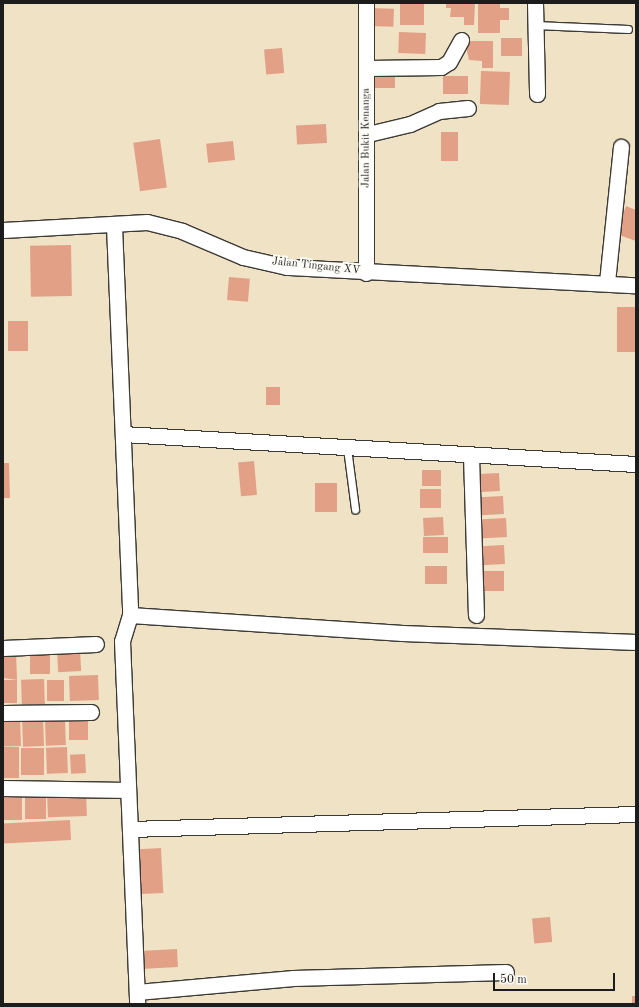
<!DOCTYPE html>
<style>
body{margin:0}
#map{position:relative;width:639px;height:1007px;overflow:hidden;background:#f0e2c5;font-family:"Old Standard TT",serif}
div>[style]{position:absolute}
.building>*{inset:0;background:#e2a087;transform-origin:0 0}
.roads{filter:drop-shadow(1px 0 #3c3a35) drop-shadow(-1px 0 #3c3a35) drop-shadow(0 1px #3c3a35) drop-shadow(0 -1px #3c3a35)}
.service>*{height:7px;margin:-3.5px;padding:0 3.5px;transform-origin:3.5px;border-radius:3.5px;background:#fff}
.minor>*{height:15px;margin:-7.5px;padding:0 7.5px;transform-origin:7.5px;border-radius:7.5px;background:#fff}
span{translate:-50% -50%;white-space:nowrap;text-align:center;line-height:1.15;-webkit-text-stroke:4px #fdfcf7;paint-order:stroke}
.street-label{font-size:11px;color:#1c1c1c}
.frame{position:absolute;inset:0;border:4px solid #1c1c1c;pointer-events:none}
.scale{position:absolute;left:493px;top:973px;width:122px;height:18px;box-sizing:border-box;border:2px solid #1c1c1c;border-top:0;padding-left:5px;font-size:12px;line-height:14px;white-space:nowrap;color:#1c1c1c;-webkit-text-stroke:3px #fdfcf7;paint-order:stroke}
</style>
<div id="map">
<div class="building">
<div style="left:400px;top:3px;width:24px;height:22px"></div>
<div style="clip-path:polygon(446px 3px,475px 3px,474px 25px,464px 25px,464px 17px,450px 17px,451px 8px,446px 8px)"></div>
<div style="clip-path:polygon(478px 3px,500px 3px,500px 8px,509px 8px,509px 20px,500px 20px,500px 33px,478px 33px)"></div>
<div style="left:369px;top:8px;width:25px;height:18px;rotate:2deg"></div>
<div style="left:399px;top:32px;width:27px;height:21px;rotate:2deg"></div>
<div style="left:501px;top:38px;width:21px;height:18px"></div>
<div style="clip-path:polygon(465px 41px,493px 41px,493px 68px,482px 68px,482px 61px,469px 60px)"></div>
<div style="left:282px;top:48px;width:25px;height:18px;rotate:85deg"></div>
<div style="left:369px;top:71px;width:26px;height:17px"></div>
<div style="left:481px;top:71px;width:29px;height:33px;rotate:2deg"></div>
<div style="left:443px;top:76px;width:25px;height:18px"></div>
<div style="left:326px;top:124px;width:19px;height:30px;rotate:87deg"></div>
<div style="left:458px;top:132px;width:29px;height:17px;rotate:90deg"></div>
<div style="left:160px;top:139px;width:49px;height:27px;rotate:82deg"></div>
<div style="left:233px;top:141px;width:19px;height:27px;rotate:84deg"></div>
<div style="clip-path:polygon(626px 206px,636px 210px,636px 241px,616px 234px)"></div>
<div style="left:71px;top:245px;width:51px;height:41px;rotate:89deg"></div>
<div style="left:229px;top:277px;width:21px;height:23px;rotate:5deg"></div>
<div style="left:617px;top:307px;width:18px;height:45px"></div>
<div style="left:8px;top:321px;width:20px;height:30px"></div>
<div style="left:280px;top:387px;width:18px;height:14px;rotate:90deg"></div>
<div style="left:254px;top:461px;width:34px;height:16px;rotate:85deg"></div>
<div style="clip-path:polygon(3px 463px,9px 463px,10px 498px,3px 498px)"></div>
<div style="left:441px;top:470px;width:16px;height:19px;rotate:90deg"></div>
<div style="left:499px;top:473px;width:18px;height:20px;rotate:87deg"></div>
<div style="left:315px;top:483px;width:22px;height:29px"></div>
<div style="left:420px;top:489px;width:21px;height:19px"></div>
<div style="left:503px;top:496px;width:18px;height:23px;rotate:87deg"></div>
<div style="left:443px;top:517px;width:18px;height:20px;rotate:87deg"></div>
<div style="left:506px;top:518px;width:19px;height:24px;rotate:87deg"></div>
<div style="left:448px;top:537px;width:16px;height:25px;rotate:90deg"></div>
<div style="left:504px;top:545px;width:19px;height:24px;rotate:87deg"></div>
<div style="left:447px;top:566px;width:18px;height:22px;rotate:90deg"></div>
<div style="left:481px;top:571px;width:23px;height:20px"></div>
<div style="left:80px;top:649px;width:22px;height:23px;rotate:87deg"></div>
<div style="clip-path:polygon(16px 650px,17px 680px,3px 678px,3px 651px)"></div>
<div style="left:30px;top:651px;width:20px;height:23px"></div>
<div style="left:98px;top:675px;width:25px;height:29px;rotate:88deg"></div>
<div style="left:44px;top:679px;width:25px;height:23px;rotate:88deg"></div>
<div style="left:3px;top:680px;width:14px;height:23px"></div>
<div style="left:64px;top:680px;width:21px;height:17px;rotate:90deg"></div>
<div style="left:43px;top:717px;width:29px;height:21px;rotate:88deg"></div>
<div style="left:20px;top:718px;width:28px;height:17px;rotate:88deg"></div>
<div style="left:65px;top:720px;width:25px;height:20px;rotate:88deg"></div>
<div style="left:88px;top:720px;width:20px;height:19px;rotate:90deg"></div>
<div style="left:19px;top:747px;width:31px;height:16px;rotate:90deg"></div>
<div style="left:67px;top:747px;width:26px;height:21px;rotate:88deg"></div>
<div style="left:21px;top:748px;width:23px;height:27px"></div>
<div style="left:85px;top:754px;width:19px;height:15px;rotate:87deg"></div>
<div style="left:86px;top:790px;width:26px;height:39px;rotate:88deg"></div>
<div style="left:22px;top:793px;width:27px;height:19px;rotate:90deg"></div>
<div style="left:25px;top:793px;width:21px;height:26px"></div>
<div style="left:70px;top:820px;width:20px;height:67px;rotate:87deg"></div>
<div style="left:161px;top:848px;width:45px;height:27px;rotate:87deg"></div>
<div style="left:550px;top:917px;width:25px;height:18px;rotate:85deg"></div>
<div style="left:177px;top:949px;width:18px;height:33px;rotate:87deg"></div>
<div style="left:632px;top:996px;width:4px;height:8px"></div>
</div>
<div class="roads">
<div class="service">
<div style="left:535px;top:25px;width:93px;rotate:2.5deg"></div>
<div style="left:347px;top:448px;width:62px;rotate:82.5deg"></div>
</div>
<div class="minor">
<div style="left:535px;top:3px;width:91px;rotate:88.7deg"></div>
<div style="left:367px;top:68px;width:74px;rotate:-0.8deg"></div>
<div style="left:441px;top:67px;width:9px;rotate:-32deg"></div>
<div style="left:449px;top:62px;width:25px;rotate:-61deg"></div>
<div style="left:368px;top:134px;width:43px;rotate:-13.4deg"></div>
<div style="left:410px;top:124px;width:32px;rotate:-24deg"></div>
<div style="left:439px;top:111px;width:29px;rotate:-6deg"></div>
<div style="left:114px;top:226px;width:389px;rotate:87.6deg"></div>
<div style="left:130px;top:615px;width:27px;rotate:107deg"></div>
<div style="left:122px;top:641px;width:363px;rotate:87.6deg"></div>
<div style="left:3px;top:230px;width:144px;rotate:-3.2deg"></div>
<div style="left:147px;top:222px;width:36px;rotate:14deg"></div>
<div style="left:182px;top:231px;width:66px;rotate:23.1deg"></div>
<div style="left:243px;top:257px;width:45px;rotate:12.8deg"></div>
<div style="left:287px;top:267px;width:349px;rotate:3deg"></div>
<div style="left:366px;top:273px;width:270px;rotate:-90deg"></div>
<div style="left:607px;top:282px;width:136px;rotate:-84.1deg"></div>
<div style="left:123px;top:434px;width:514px;rotate:3.35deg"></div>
<div style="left:471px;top:456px;width:159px;rotate:88.2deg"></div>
<div style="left:130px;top:615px;width:273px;rotate:3.8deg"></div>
<div style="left:402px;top:633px;width:234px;rotate:2.2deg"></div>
<div style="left:3px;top:648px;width:93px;rotate:-2.5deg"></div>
<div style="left:3px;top:713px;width:88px;rotate:-0.7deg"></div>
<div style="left:3px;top:788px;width:125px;rotate:0.9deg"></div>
<div style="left:130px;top:829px;width:506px;rotate:-1.7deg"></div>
<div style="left:137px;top:992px;width:157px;rotate:-5.1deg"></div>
<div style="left:293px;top:978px;width:213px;rotate:-1.6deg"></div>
</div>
</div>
<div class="street-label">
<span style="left:367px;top:138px;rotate:-90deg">Jalan Bukit Kenanga</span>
<span style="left:316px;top:267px;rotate:6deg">Jalan Tingang XV</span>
</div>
<div class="frame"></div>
<div class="scale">50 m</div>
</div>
